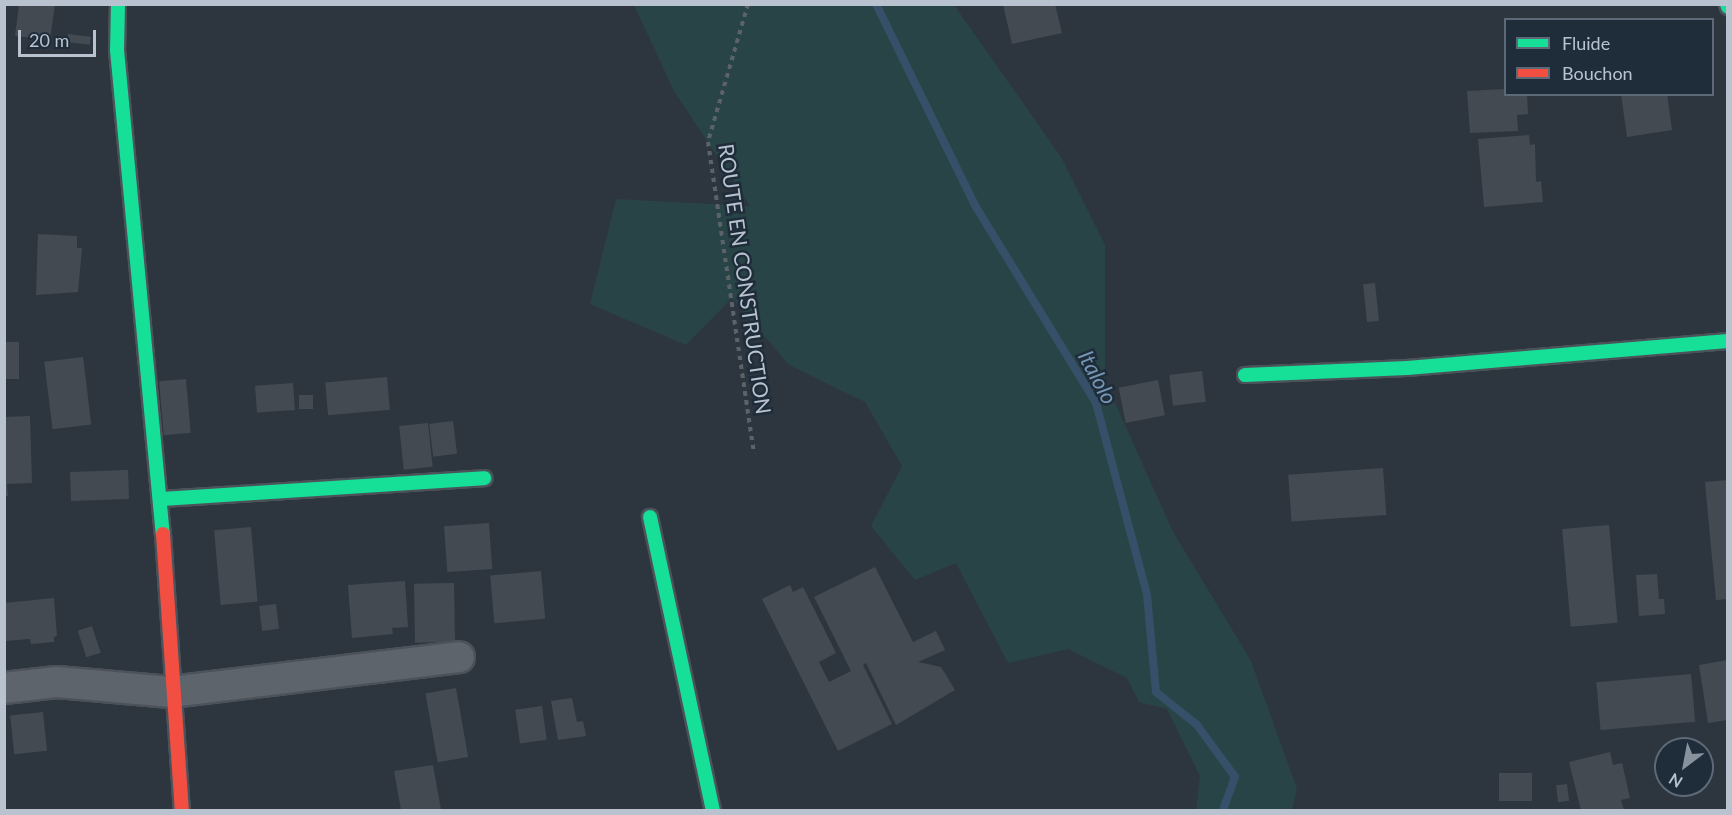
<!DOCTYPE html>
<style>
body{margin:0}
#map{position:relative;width:1732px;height:815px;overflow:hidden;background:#2d363f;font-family:Lato,sans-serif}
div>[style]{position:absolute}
.green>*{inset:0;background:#294446}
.stream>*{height:8px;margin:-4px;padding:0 4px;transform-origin:4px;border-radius:4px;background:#37506a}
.building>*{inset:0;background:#434a52;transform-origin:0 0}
.path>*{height:4px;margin-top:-2px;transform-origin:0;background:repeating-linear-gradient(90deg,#5b6369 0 4.5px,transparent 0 9px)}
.roads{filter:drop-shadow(2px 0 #4c5259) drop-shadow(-2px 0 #4c5259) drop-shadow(0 2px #4c5259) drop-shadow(0 -2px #4c5259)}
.street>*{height:30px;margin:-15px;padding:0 15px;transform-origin:15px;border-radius:15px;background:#5e646c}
.fast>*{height:14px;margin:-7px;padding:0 7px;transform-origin:7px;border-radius:7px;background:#16e098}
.jam>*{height:14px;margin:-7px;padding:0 7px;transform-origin:7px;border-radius:7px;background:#f24e42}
span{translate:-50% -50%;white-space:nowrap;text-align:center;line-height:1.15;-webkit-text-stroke:5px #1f2d3b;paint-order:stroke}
.street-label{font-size:21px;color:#b9c3cf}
.water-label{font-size:22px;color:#7696b4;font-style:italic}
.frame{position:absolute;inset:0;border:6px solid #b9c3cf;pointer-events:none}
.legend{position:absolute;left:1504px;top:18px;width:210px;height:78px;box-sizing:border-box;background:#1f2d3b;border:2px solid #5d6976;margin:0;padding:8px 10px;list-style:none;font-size:18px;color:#b9c3cf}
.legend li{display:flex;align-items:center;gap:12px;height:30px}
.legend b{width:30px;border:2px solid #5d6976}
.north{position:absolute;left:1654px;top:737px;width:60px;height:60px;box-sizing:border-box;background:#1f2d3b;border:2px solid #5d6976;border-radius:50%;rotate:212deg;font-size:16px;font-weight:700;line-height:24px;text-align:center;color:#b9c3cf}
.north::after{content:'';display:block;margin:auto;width:21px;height:27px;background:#88929d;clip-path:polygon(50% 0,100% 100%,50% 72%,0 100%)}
.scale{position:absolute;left:18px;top:30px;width:78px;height:27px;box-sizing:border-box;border:3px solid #b9c3cf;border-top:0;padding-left:8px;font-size:18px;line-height:21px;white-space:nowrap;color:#b9c3cf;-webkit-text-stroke:4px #1f2d3b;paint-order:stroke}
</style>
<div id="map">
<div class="green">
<div style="clip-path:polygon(634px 5px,954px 5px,1061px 157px,1105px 245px,1105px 380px,1172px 530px,1251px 661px,1297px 789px,1292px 810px,1196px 810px,1200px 776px,1167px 709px,1139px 702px,1127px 678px,1068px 649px,1008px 663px,956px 563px,915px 580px,871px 526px,902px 466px,865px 402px,789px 365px,732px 298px,686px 345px,590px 304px,616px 199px,750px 206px,674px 91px)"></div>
</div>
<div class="stream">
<div style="left:876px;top:4px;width:226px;rotate:63.8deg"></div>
<div style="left:976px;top:207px;width:230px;rotate:58.5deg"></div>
<div style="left:1096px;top:403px;width:199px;rotate:75.1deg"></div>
<div style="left:1147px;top:595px;width:97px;rotate:84.7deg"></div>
<div style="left:1156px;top:692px;width:53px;rotate:38.8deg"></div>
<div style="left:1197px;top:725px;width:64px;rotate:53.8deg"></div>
<div style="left:1235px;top:777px;width:35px;rotate:110deg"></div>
</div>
<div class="building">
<div style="clip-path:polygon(19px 4px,55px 4px,50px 40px,15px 36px)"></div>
<div style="clip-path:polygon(1003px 4px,1055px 4px,1062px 33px,1012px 44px)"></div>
<div style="left:68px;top:34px;width:23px;height:8px;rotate:7deg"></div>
<div style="clip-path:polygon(1506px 89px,1506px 94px,1527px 94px,1528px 114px,1517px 115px,1518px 131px,1470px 133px,1467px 91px)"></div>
<div style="clip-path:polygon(1621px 94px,1667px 94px,1672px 130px,1627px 137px)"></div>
<div style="clip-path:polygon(1529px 135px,1530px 145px,1535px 144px,1536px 182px,1541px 181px,1543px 202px,1484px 207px,1478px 139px)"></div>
<div style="clip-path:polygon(38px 234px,77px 236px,77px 248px,82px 248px,78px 292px,36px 295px)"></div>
<div style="left:1375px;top:283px;width:38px;height:12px;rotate:84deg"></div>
<div style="left:4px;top:342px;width:15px;height:37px"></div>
<div style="left:83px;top:357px;width:68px;height:39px;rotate:83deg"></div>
<div style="left:1202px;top:371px;width:31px;height:33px;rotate:83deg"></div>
<div style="left:387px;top:377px;width:33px;height:62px;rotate:85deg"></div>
<div style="left:186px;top:379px;width:54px;height:27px;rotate:85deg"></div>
<div style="left:1158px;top:380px;width:36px;height:40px;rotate:79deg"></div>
<div style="left:293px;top:383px;width:27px;height:38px;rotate:86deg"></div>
<div style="left:299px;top:395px;width:14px;height:14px"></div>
<div style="clip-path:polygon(30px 416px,32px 483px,7px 484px,8px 496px,4px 496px,4px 417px)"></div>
<div style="left:453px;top:421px;width:33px;height:24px;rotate:83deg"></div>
<div style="left:428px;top:423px;width:44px;height:29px;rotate:84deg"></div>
<div style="left:1383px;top:468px;width:47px;height:95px;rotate:86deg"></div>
<div style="left:128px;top:470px;width:29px;height:58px;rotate:88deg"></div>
<div style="clip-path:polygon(1728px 480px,1728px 599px,1716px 600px,1705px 482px)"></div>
<div style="left:489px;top:523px;width:46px;height:45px;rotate:86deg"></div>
<div style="left:1609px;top:525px;width:98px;height:47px;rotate:85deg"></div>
<div style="left:251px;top:527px;width:75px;height:37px;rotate:85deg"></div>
<div style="clip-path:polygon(875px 567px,913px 642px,936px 631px,945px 650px,918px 662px,941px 667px,955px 690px,896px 725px,866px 663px,863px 665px,892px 724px,838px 751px,762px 599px,790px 585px,793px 592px,803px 587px,836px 653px,819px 662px,829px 682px,851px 671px,814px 597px)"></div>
<div style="left:541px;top:571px;width:48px;height:51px;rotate:85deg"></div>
<div style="clip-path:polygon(1657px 574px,1659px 599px,1664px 599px,1665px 614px,1639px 616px,1636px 575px)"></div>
<div style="clip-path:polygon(405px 581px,408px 627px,392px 628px,393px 634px,352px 638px,348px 585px)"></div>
<div style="left:454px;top:583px;width:59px;height:40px;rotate:89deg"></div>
<div style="clip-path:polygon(54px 598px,57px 636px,54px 637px,54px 642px,31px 644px,30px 639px,5px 641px,4px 603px)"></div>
<div style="left:276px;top:604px;width:25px;height:17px;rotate:83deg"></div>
<div style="left:92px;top:626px;width:28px;height:15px;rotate:72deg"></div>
<div style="clip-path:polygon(1728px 660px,1728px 720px,1708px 723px,1699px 665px)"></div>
<div style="left:1691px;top:674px;width:48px;height:95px;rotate:85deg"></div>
<div style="left:456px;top:688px;width:70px;height:31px;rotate:80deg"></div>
<div style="clip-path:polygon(572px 698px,577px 722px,583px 721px,586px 736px,558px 740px,551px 701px)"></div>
<div style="left:542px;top:706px;width:34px;height:27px;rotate:82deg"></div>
<div style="left:43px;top:712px;width:39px;height:33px;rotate:84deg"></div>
<div style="clip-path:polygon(1610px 752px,1613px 765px,1622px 763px,1630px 798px,1621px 800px,1624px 810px,1581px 810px,1569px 762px)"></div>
<div style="clip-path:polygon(433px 765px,441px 810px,401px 810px,394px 771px)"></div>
<div style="left:1499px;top:773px;width:33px;height:28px"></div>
<div style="left:1567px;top:784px;width:17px;height:11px;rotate:83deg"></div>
</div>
<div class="path">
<div style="left:748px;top:4px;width:144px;rotate:106.2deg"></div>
<div style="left:708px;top:142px;width:315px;rotate:81.6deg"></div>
</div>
<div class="roads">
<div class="street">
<div style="left:4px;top:688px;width:53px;rotate:-6.5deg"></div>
<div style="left:57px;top:682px;width:114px;rotate:5deg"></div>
<div style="left:171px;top:692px;width:290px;rotate:-6.9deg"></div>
</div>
<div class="fast">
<div style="left:118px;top:4px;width:46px;rotate:91.2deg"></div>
<div style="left:117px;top:50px;width:486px;rotate:84.6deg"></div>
<div style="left:1727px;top:4px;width:3px;rotate:72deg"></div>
<div style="left:1245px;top:375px;width:162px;rotate:-2.5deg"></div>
<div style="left:1407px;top:368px;width:322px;rotate:-4.8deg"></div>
<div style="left:161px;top:499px;width:324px;rotate:-3.7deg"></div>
<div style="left:650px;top:517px;width:300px;rotate:77.9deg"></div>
</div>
<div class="jam">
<div style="left:163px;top:534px;width:277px;rotate:86.1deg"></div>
</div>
</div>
<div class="street-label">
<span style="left:745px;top:279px;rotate:82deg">ROUTE EN CONSTRUCTION</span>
</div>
<div class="water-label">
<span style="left:1098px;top:377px;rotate:62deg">Italolo</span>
</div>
<div class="frame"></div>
<ul class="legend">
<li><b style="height:8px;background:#16e098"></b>Fluide</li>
<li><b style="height:8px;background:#f24e42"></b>Bouchon</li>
</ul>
<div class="north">N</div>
<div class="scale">20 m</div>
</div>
